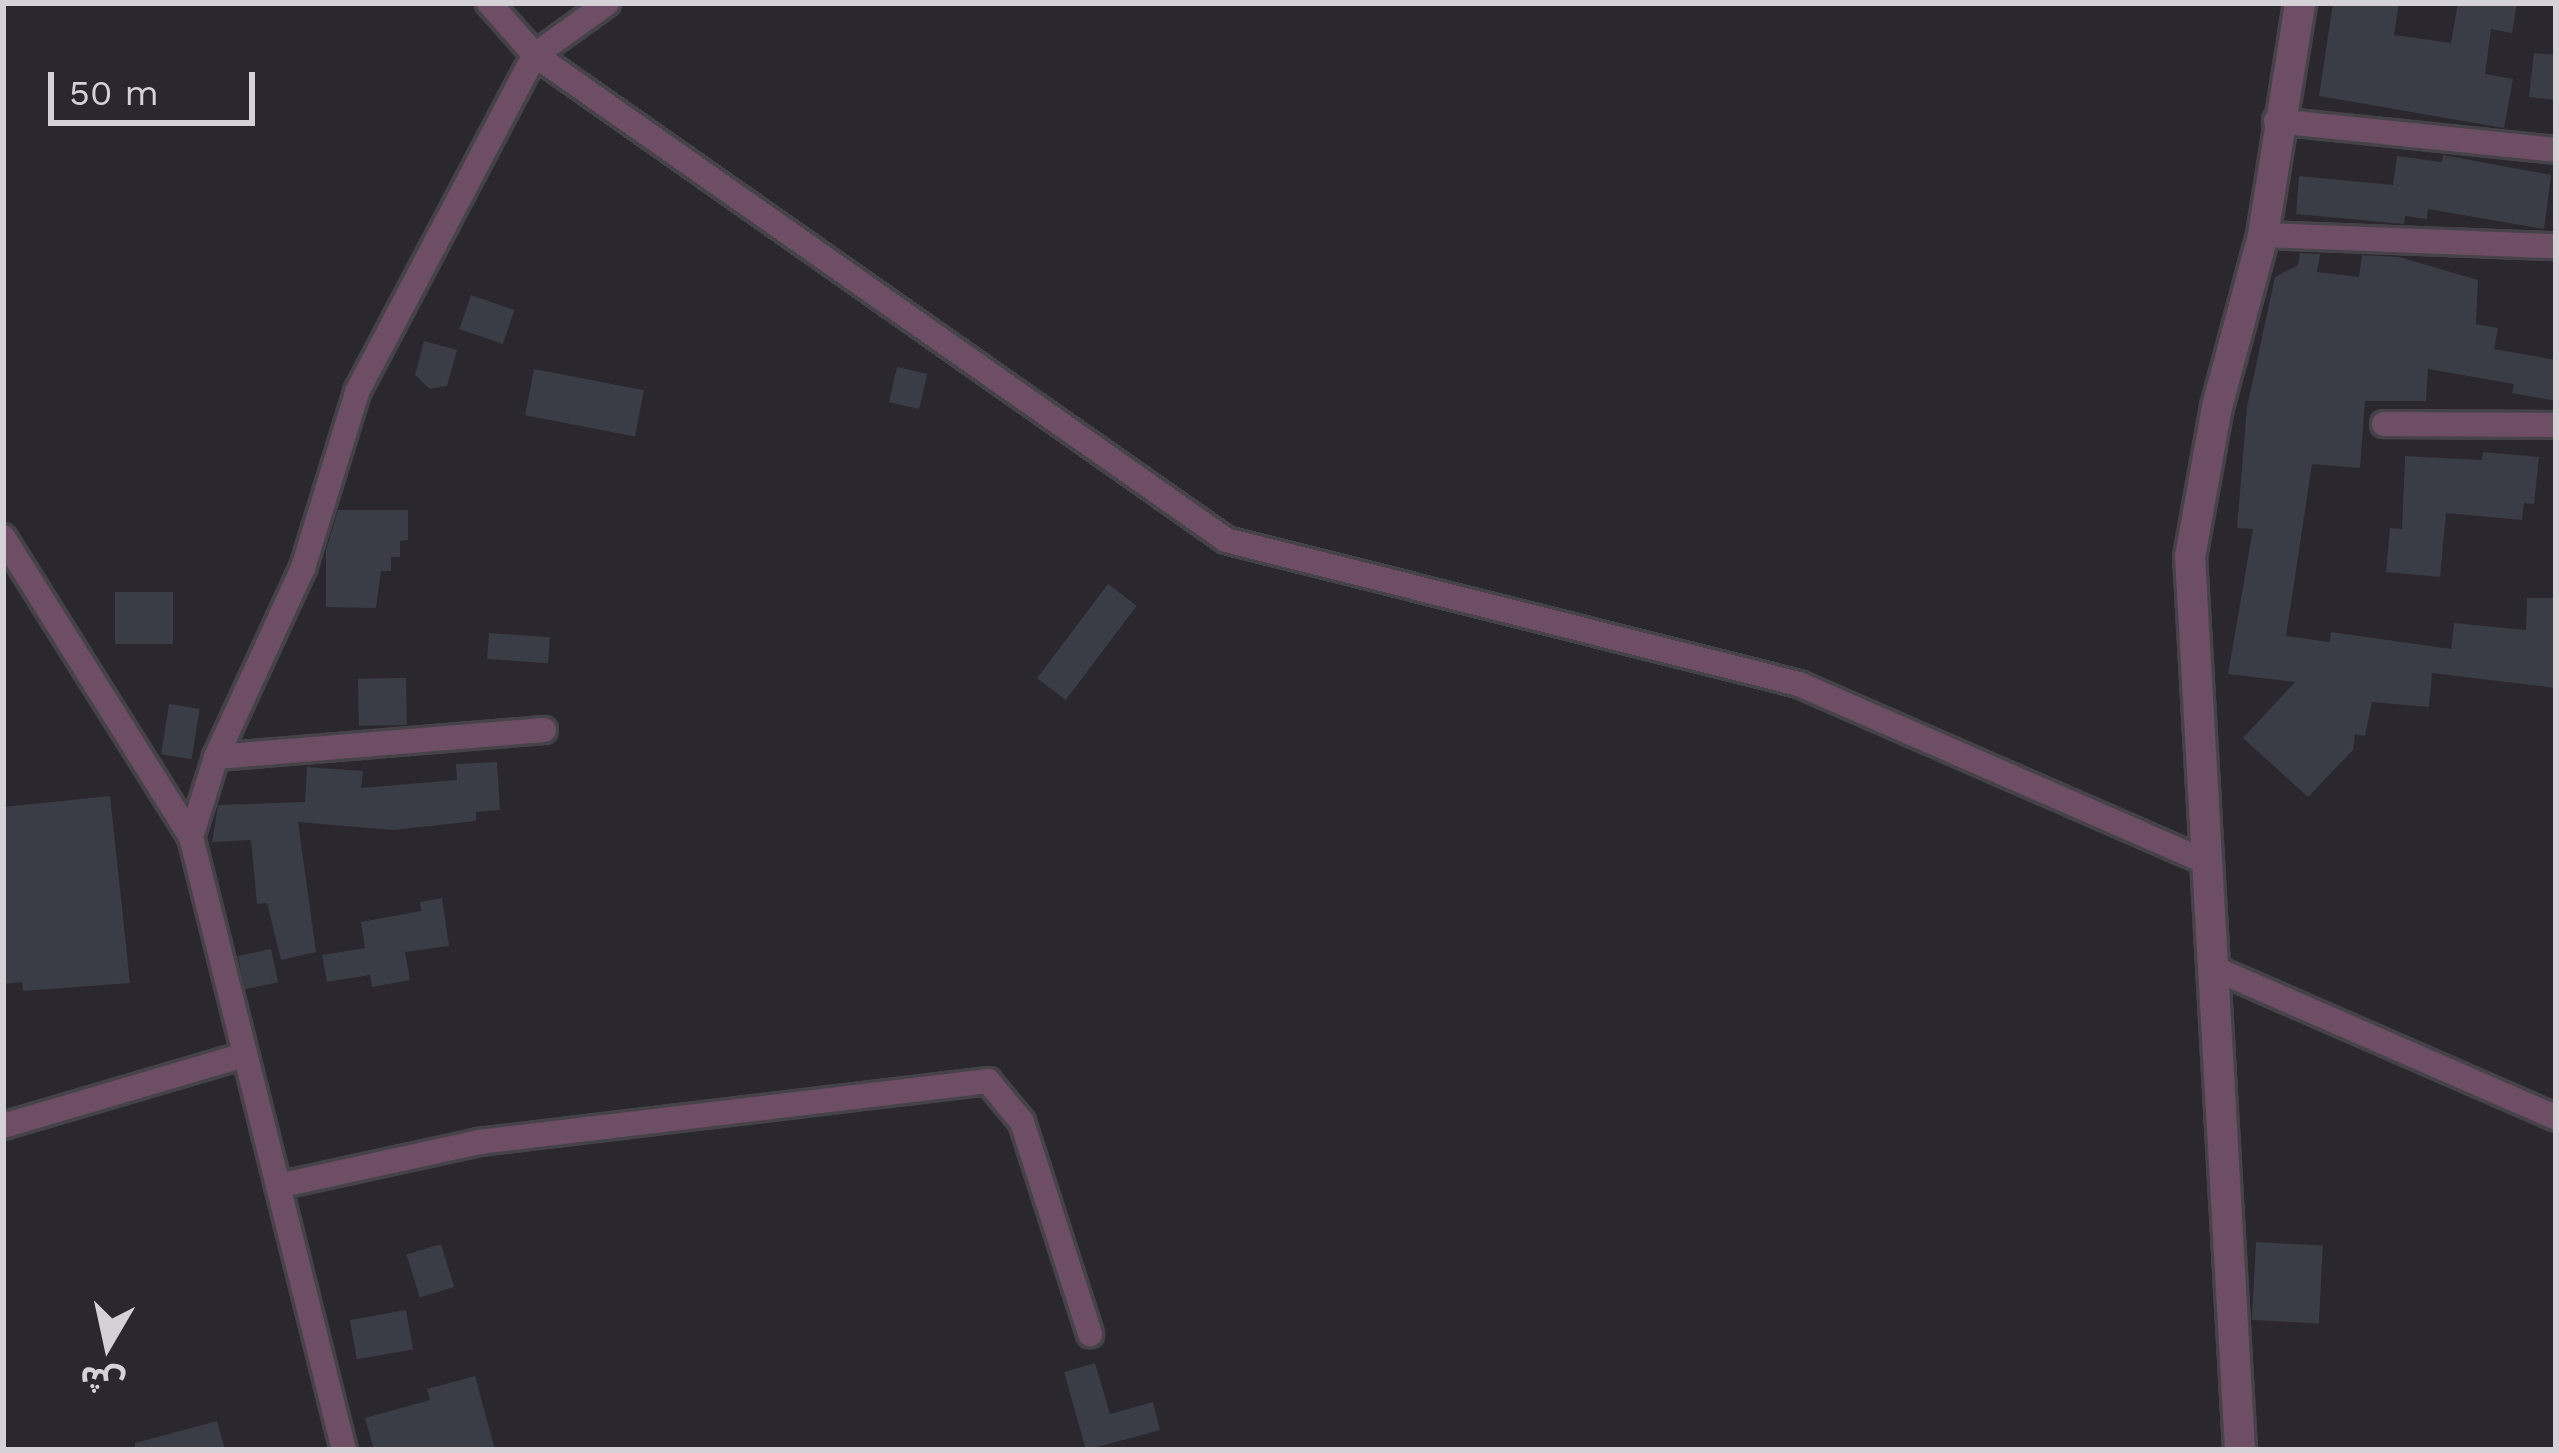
<!DOCTYPE html>
<meta charset="utf-8">
<style>
body{margin:0}
#map{position:relative;width:2559px;height:1453px;overflow:hidden;background:#2a272e;font-family:"Work Sans","Noto Sans Arabic",sans-serif}
div>[style]{position:absolute}
.building>*{inset:0;background:#3a3d45;transform-origin:0 0}
.roads{filter:drop-shadow(3px 0 #454249) drop-shadow(-3px 0 #454249) drop-shadow(0 3px #454249) drop-shadow(0 -3px #454249)}
.minor>*{height:24px;margin:-12px;padding:0 12px;transform-origin:12px;border-radius:12px;background:#6e4e65}
.tertiary>*{height:30px;margin:-15px;padding:0 15px;transform-origin:15px;border-radius:15px;background:#6e4e65}
span{translate:-50% -50%;white-space:nowrap;text-align:center;line-height:1.15;-webkit-text-stroke:12px #2a272e;paint-order:stroke}
.frame{position:absolute;inset:0;border:6px solid #d5d2d7;pointer-events:none}
.north{position:absolute;left:48px;top:1285px;width:120px;height:120px;-webkit-text-stroke:9px #2a272e;paint-order:stroke;rotate:189deg;font-size:33px;font-weight:700;line-height:48px;text-align:center;color:#d5d2d7}
.north::after{content:'';display:block;margin:auto;width:42px;height:54px;background:#d5d2d7;clip-path:polygon(50% 0,100% 100%,50% 72%,0 100%)}
.scale{position:absolute;left:48px;top:72px;width:207px;height:54px;box-sizing:border-box;border:6px solid #d5d2d7;border-top:0;padding-left:15px;font-size:36px;line-height:42px;white-space:nowrap;color:#d5d2d7;-webkit-text-stroke:9px #2a272e;paint-order:stroke}
</style>
<div id="map">
<div class="building">
<div style="clip-path:polygon(2333px 3px,2399px 3px,2394px 35px,2451px 43px,2458px 3px,2517px 3px,2512px 33px,2491px 29px,2485px 74px,2513px 79px,2504px 128px,2319px 96px)"></div>
<div style="clip-path:polygon(2534px 53px,2556px 55px,2556px 100px,2529px 97px)"></div>
<div style="clip-path:polygon(2443px 155px,2551px 175px,2544px 229px,2428px 209px,2427px 219px,2405px 216px,2404px 224px,2296px 214px,2299px 176px,2393px 185px,2397px 156px,2442px 162px)"></div>
<div style="clip-path:polygon(2300px 253px,2320px 254px,2317px 272px,2359px 277px,2362px 255px,2399px 257px,2478px 280px,2476px 324px,2498px 328px,2494px 349px,2556px 360px,2556px 401px,2512px 393px,2514px 384px,2428px 369px,2426px 401px,2365px 401px,2360px 468px,2312px 464px,2286px 636px,2330px 642px,2331px 632px,2451px 649px,2454px 623px,2526px 630px,2527px 598px,2556px 598px,2556px 688px,2432px 673px,2429px 707px,2372px 702px,2365px 736px,2355px 734px,2353px 750px,2308px 797px,2243px 738px,2295px 682px,2228px 674px,2253px 529px,2237px 528px,2247px 407px,2275px 277px,2298px 265px)"></div>
<div style="left:471px;top:295px;width:46px;height:36px;rotate:19deg"></div>
<div style="clip-path:polygon(424px 341px,457px 350px,447px 386px,430px 389px,415px 375px)"></div>
<div style="left:897px;top:367px;width:31px;height:36px;rotate:13deg"></div>
<div style="left:534px;top:369px;width:112px;height:47px;rotate:11deg"></div>
<div style="clip-path:polygon(2483px 452px,2539px 457px,2534px 504px,2524px 503px,2522px 520px,2446px 513px,2440px 577px,2386px 572px,2390px 528px,2402px 529px,2405px 456px,2482px 460px)"></div>
<div style="clip-path:polygon(338px 510px,408px 510px,408px 540px,400px 541px,400px 557px,391px 557px,391px 571px,381px 571px,376px 608px,326px 607px,326px 550px)"></div>
<div style="left:1108px;top:584px;width:36px;height:118px;rotate:37deg"></div>
<div style="left:115px;top:592px;width:58px;height:52px"></div>
<div style="left:489px;top:633px;width:61px;height:26px;rotate:4deg"></div>
<div style="left:406px;top:678px;width:47px;height:48px;rotate:89deg"></div>
<div style="left:169px;top:704px;width:31px;height:51px;rotate:9deg"></div>
<div style="clip-path:polygon(497px 762px,500px 810px,476px 812px,476px 821px,393px 830px,298px 822px,316px 952px,281px 960px,267px 903px,257px 904px,251px 840px,212px 842px,218px 805px,305px 802px,307px 767px,363px 771px,361px 788px,457px 780px,456px 764px)"></div>
<div style="clip-path:polygon(110px 796px,130px 983px,23px 991px,22px 982px,3px 984px,3px 807px)"></div>
<div style="clip-path:polygon(442px 898px,449px 946px,405px 952px,410px 980px,372px 987px,370px 975px,327px 982px,322px 955px,365px 948px,361px 922px,421px 911px,420px 902px)"></div>
<div style="left:271px;top:949px;width:34px;height:34px;rotate:78deg"></div>
<div style="left:2256px;top:1242px;width:67px;height:78px;rotate:3deg"></div>
<div style="left:441px;top:1244px;width:45px;height:36px;rotate:73deg"></div>
<div style="left:406px;top:1310px;width:40px;height:57px;rotate:80deg"></div>
<div style="clip-path:polygon(1095px 1363px,1110px 1414px,1153px 1402px,1160px 1430px,1086px 1450px,1064px 1372px)"></div>
<div style="clip-path:polygon(475px 1376px,495px 1450px,374px 1450px,365px 1418px,430px 1400px,427px 1389px)"></div>
<div style="clip-path:polygon(217px 1421px,225px 1450px,135px 1450px,135px 1443px)"></div>
</div>
<div class="roads">
<div class="minor">
<div style="left:489px;top:3px;width:69px;rotate:48.5deg"></div>
<div style="left:535px;top:55px;width:844px;rotate:35.06deg"></div>
<div style="left:1226px;top:540px;width:591px;rotate:14.11deg"></div>
<div style="left:1799px;top:684px;width:445px;rotate:23.6deg"></div>
<div style="left:2276px;top:121px;width:281px;rotate:5.9deg"></div>
<div style="left:2263px;top:235px;width:293px;rotate:2.2deg"></div>
<div style="left:2384px;top:424px;width:172px;rotate:0.3deg"></div>
<div style="left:3px;top:537px;width:354px;rotate:57.9deg"></div>
<div style="left:216px;top:757px;width:329px;rotate:-4.7deg"></div>
<div style="left:2218px;top:970px;width:369px;rotate:23.6deg"></div>
<div style="left:3px;top:1126px;width:252px;rotate:-16.4deg"></div>
<div style="left:278px;top:1186px;width:206px;rotate:-12.3deg"></div>
<div style="left:479px;top:1142px;width:513px;rotate:-6.83deg"></div>
<div style="left:988px;top:1081px;width:53px;rotate:50.3deg"></div>
<div style="left:1022px;top:1122px;width:223px;rotate:72.2deg"></div>
<div style="left:344px;top:1450px;width:632px;rotate:-104.01deg"></div>
<div style="left:191px;top:837px;width:84px;rotate:-72.6deg"></div>
<div style="left:216px;top:757px;width:208px;rotate:-65.3deg"></div>
<div style="left:303px;top:568px;width:184px;rotate:-72.9deg"></div>
<div style="left:357px;top:392px;width:381px;rotate:-62.2deg"></div>
<div style="left:535px;top:55px;width:89px;rotate:-35.8deg"></div>
</div>
<div class="tertiary">
<div style="left:2240px;top:1450px;width:894px;rotate:-93.2deg"></div>
<div style="left:2190px;top:557px;width:152px;rotate:-79.8deg"></div>
<div style="left:2217px;top:407px;width:178px;rotate:-75deg"></div>
<div style="left:2263px;top:235px;width:235px;rotate:-80.9deg"></div>
</div>
</div>
<div class="frame"></div>
<div class="north">ش</div>
<div class="scale">50 m</div>
</div>
